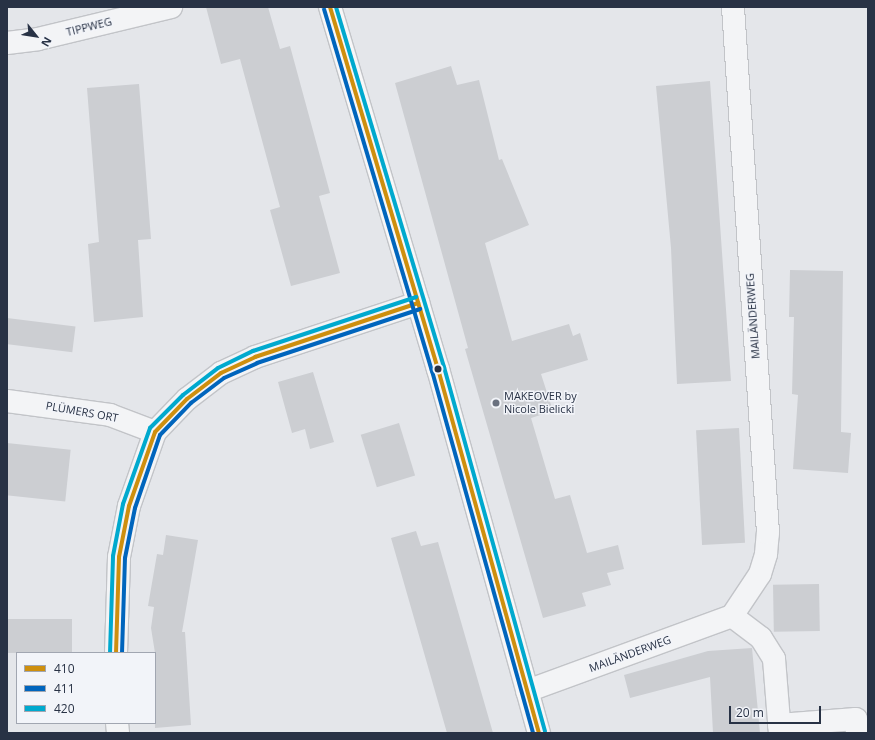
<!DOCTYPE html>
<meta charset="utf-8">
<style>
body{margin:0}
#map{position:relative;width:875px;height:740px;overflow:hidden;background:#e4e6ea;font-family:"Open Sans",sans-serif}
div>[style]{position:absolute}
.building>*{inset:0;background:#ccced2;transform-origin:0 0}
.roads{filter:drop-shadow(1px 0 #c2c4c8) drop-shadow(-1px 0 #c2c4c8) drop-shadow(0 1px #c2c4c8) drop-shadow(0 -1px #c2c4c8)}
.street>*{height:22px;margin:-11px;padding:0 11px;transform-origin:11px;border-radius:11px;background:#f3f4f6}
.secondary>*{height:22px;margin:-11px;padding:0 11px;transform-origin:11px;border-radius:11px;background:#f7f7f8}
.bus-1>*{height:4px;margin:-2px;padding:0 2px;transform-origin:2px;border-radius:2px;background:#ce8f0e}
.bus-2>*{height:4px;margin:-2px;padding:0 2px;transform-origin:2px;border-radius:2px;background:#0065bd}
.bus-3>*{height:4px;margin:-2px;padding:0 2px;transform-origin:2px;border-radius:2px;background:#00a9ce}
.dots>*{width:11px;height:11px;translate:-50% -50%;box-sizing:border-box;border:2px solid #f2f4f9;border-radius:50%}
span{translate:-50% -50%;white-space:nowrap;text-align:center;line-height:1.15;-webkit-text-stroke:3px #f2f4f9;paint-order:stroke}
.street-label{font-size:11px;color:#283245}
.poi-label{font-size:11px;color:#283245}
.left{translate:0 -50%;text-align:left}
.frame{position:absolute;inset:0;border:8px solid #283245;pointer-events:none}
.legend{position:absolute;left:16px;top:652px;width:140px;height:72px;box-sizing:border-box;background:#f2f4f9;border:1px solid #a1a6b1;margin:0;padding:5px 7px;list-style:none;font-size:12px;color:#283245}
.legend li{display:flex;align-items:center;gap:8px;height:20px}
.legend b{width:20px;border:1px solid #a1a6b1}
.north{position:absolute;left:16px;top:16px;width:40px;height:40px;-webkit-text-stroke:3px #f2f4f9;paint-order:stroke;rotate:120deg;font-size:11px;font-weight:700;line-height:16px;text-align:center;color:#283245}
.north::after{content:'';display:block;margin:auto;width:14px;height:18px;background:#283245;clip-path:polygon(50% 0,100% 100%,50% 72%,0 100%)}
.scale{position:absolute;left:729px;top:706px;width:92px;height:18px;box-sizing:border-box;border:2px solid #283245;border-top:0;padding-left:5px;font-size:12px;line-height:14px;white-space:nowrap;color:#283245;-webkit-text-stroke:3px #f2f4f9;paint-order:stroke}
</style>
<div id="map">
<div class="building">
<div style="clip-path:polygon(206px 7px,268px 7px,280px 49px,290px 46px,330px 193px,319px 196px,340px 273px,291px 286px,270px 210px,280px 207px,240px 59px,221px 64px)"></div>
<div style="clip-path:polygon(451px 66px,457px 85px,479px 80px,499px 160px,502px 159px,529px 225px,485px 243px,512px 341px,569px 324px,573px 336px,580px 333px,588px 360px,541px 374px,553px 411px,531px 418px,555px 499px,570px 495px,587px 553px,618px 545px,624px 569px,607px 573px,611px 585px,582px 593px,586px 606px,543px 618px,465px 349px,468px 348px,395px 83px)"></div>
<div style="clip-path:polygon(710px 81px,731px 381px,677px 384px,671px 248px,656px 86px)"></div>
<div style="clip-path:polygon(139px 84px,151px 239px,138px 240px,143px 317px,94px 322px,88px 244px,99px 242px,87px 88px)"></div>
<div style="clip-path:polygon(790px 270px,843px 271px,841px 432px,851px 433px,848px 473px,793px 469px,798px 395px,792px 394px,794px 317px,789px 317px)"></div>
<div style="left:7px;top:318px;width:69px;height:26px;rotate:7deg"></div>
<div style="clip-path:polygon(313px 372px,334px 442px,310px 449px,305px 429px,292px 433px,278px 382px)"></div>
<div style="left:399px;top:423px;width:55px;height:40px;rotate:73deg"></div>
<div style="left:739px;top:428px;width:115px;height:43px;rotate:87deg"></div>
<div style="left:7px;top:443px;width:64px;height:52px;rotate:6deg"></div>
<div style="clip-path:polygon(416px 531px,421px 546px,438px 542px,493px 733px,447px 733px,391px 538px)"></div>
<div style="clip-path:polygon(166px 535px,198px 540px,182px 632px,185px 632px,191px 725px,155px 728px,155px 653px,151px 628px,154px 607px,148px 606px,157px 554px,163px 555px)"></div>
<div style="left:819px;top:584px;width:47px;height:46px;rotate:89deg"></div>
<div style="left:7px;top:619px;width:65px;height:34px"></div>
<div style="clip-path:polygon(752px 648px,760px 733px,713px 733px,710px 677px,630px 698px,624px 675px,708px 651px)"></div>
</div>
<div class="roads">
<div class="street">
<div style="left:7px;top:43px;width:31px;rotate:-7deg"></div>
<div style="left:38px;top:39px;width:137px;rotate:-13.5deg"></div>
<div style="left:7px;top:401px;width:104px;rotate:7.7deg"></div>
<div style="left:110px;top:415px;width:48px;rotate:20.7deg"></div>
<div style="left:732px;top:616px;width:36px;rotate:37deg"></div>
<div style="left:761px;top:638px;width:25px;rotate:58deg"></div>
<div style="left:774px;top:659px;width:74px;rotate:85.4deg"></div>
<div style="left:116px;top:653px;width:96px;rotate:-88.2deg"></div>
<div style="left:119px;top:557px;width:52px;rotate:-78.9deg"></div>
<div style="left:129px;top:506px;width:78px;rotate:-70.6deg"></div>
<div style="left:155px;top:432px;width:46px;rotate:-45.9deg"></div>
<div style="left:187px;top:399px;width:43px;rotate:-37.4deg"></div>
<div style="left:221px;top:373px;width:38px;rotate:-25deg"></div>
<div style="left:255px;top:357px;width:172px;rotate:-18.3deg"></div>
<div style="left:527px;top:691px;width:218px;rotate:-20.1deg"></div>
<div style="left:732px;top:616px;width:50px;rotate:-56.3deg"></div>
<div style="left:760px;top:574px;width:21px;rotate:-73deg"></div>
<div style="left:766px;top:554px;width:21px;rotate:-85deg"></div>
<div style="left:768px;top:533px;width:527px;rotate:-93.81deg"></div>
<div style="left:117px;top:723px;width:10px;rotate:84deg"></div>
<div style="left:779px;top:725px;width:77px;rotate:-4.5deg"></div>
<div style="left:856px;top:719px;width:14px;rotate:86deg"></div>
</div>
<div class="secondary">
<div style="left:330px;top:7px;width:378px;rotate:73.4deg"></div>
<div style="left:438px;top:369px;width:378px;rotate:74.5deg"></div>
</div>
</div>
<div class="bus-1">
<div style="left:330px;top:7px;width:378px;rotate:73.4deg"></div>
<div style="left:438px;top:369px;width:378px;rotate:74.5deg"></div>
<div style="left:116px;top:653px;width:96px;rotate:-88.2deg"></div>
<div style="left:119px;top:557px;width:52px;rotate:-78.9deg"></div>
<div style="left:129px;top:506px;width:78px;rotate:-70.6deg"></div>
<div style="left:155px;top:432px;width:46px;rotate:-45.9deg"></div>
<div style="left:187px;top:399px;width:43px;rotate:-37.4deg"></div>
<div style="left:221px;top:373px;width:38px;rotate:-25deg"></div>
<div style="left:255px;top:357px;width:172px;rotate:-18.3deg"></div>
</div>
<div class="bus-2">
<div style="left:324px;top:9px;width:378px;rotate:73.4deg"></div>
<div style="left:432px;top:371px;width:376px;rotate:74.4deg"></div>
<div style="left:122px;top:653px;width:95px;rotate:-88.2deg"></div>
<div style="left:125px;top:558px;width:51px;rotate:-78.7deg"></div>
<div style="left:135px;top:508px;width:77px;rotate:-71.1deg"></div>
<div style="left:160px;top:435px;width:45px;rotate:-45.9deg"></div>
<div style="left:191px;top:403px;width:41px;rotate:-37.1deg"></div>
<div style="left:224px;top:378px;width:36px;rotate:-24deg"></div>
<div style="left:257px;top:363px;width:172px;rotate:-18.3deg"></div>
</div>
<div class="bus-3">
<div style="left:336px;top:7px;width:376px;rotate:73.3deg"></div>
<div style="left:444px;top:367px;width:378px;rotate:74.5deg"></div>
<div style="left:110px;top:653px;width:97px;rotate:-88.2deg"></div>
<div style="left:113px;top:556px;width:53px;rotate:-79.1deg"></div>
<div style="left:123px;top:504px;width:81px;rotate:-70.4deg"></div>
<div style="left:150px;top:428px;width:47px;rotate:-45deg"></div>
<div style="left:183px;top:395px;width:44px;rotate:-37.6deg"></div>
<div style="left:218px;top:368px;width:39px;rotate:-26deg"></div>
<div style="left:253px;top:351px;width:172px;rotate:-18.3deg"></div>
</div>
<div class="dots">
<div style="left:438px;top:369px;background:#283245"></div>
<div style="left:496px;top:403px;background:#6a717f"></div>
</div>
<div class="street-label">
<span style="left:89px;top:27px;rotate:-14deg">TIPPWEG</span>
<span style="left:753px;top:316px;rotate:-94deg">MAILÄNDERWEG</span>
<span style="left:82px;top:412px;rotate:10deg">PLÜMERS ORT</span>
<span style="left:630px;top:654px;rotate:-20deg">MAILÄNDERWEG</span>
</div>
<div class="poi-label">
<span class="left" style="left:504px;top:403px">MAKEOVER by<br>Nicole Bielicki</span>
</div>
<div class="frame"></div>
<ul class="legend">
<li><b style="height:5px;background:#ce8f0e"></b>410</li>
<li><b style="height:5px;background:#0065bd"></b>411</li>
<li><b style="height:5px;background:#00a9ce"></b>420</li>
</ul>
<div class="north">N</div>
<div class="scale">20 m</div>
</div>
